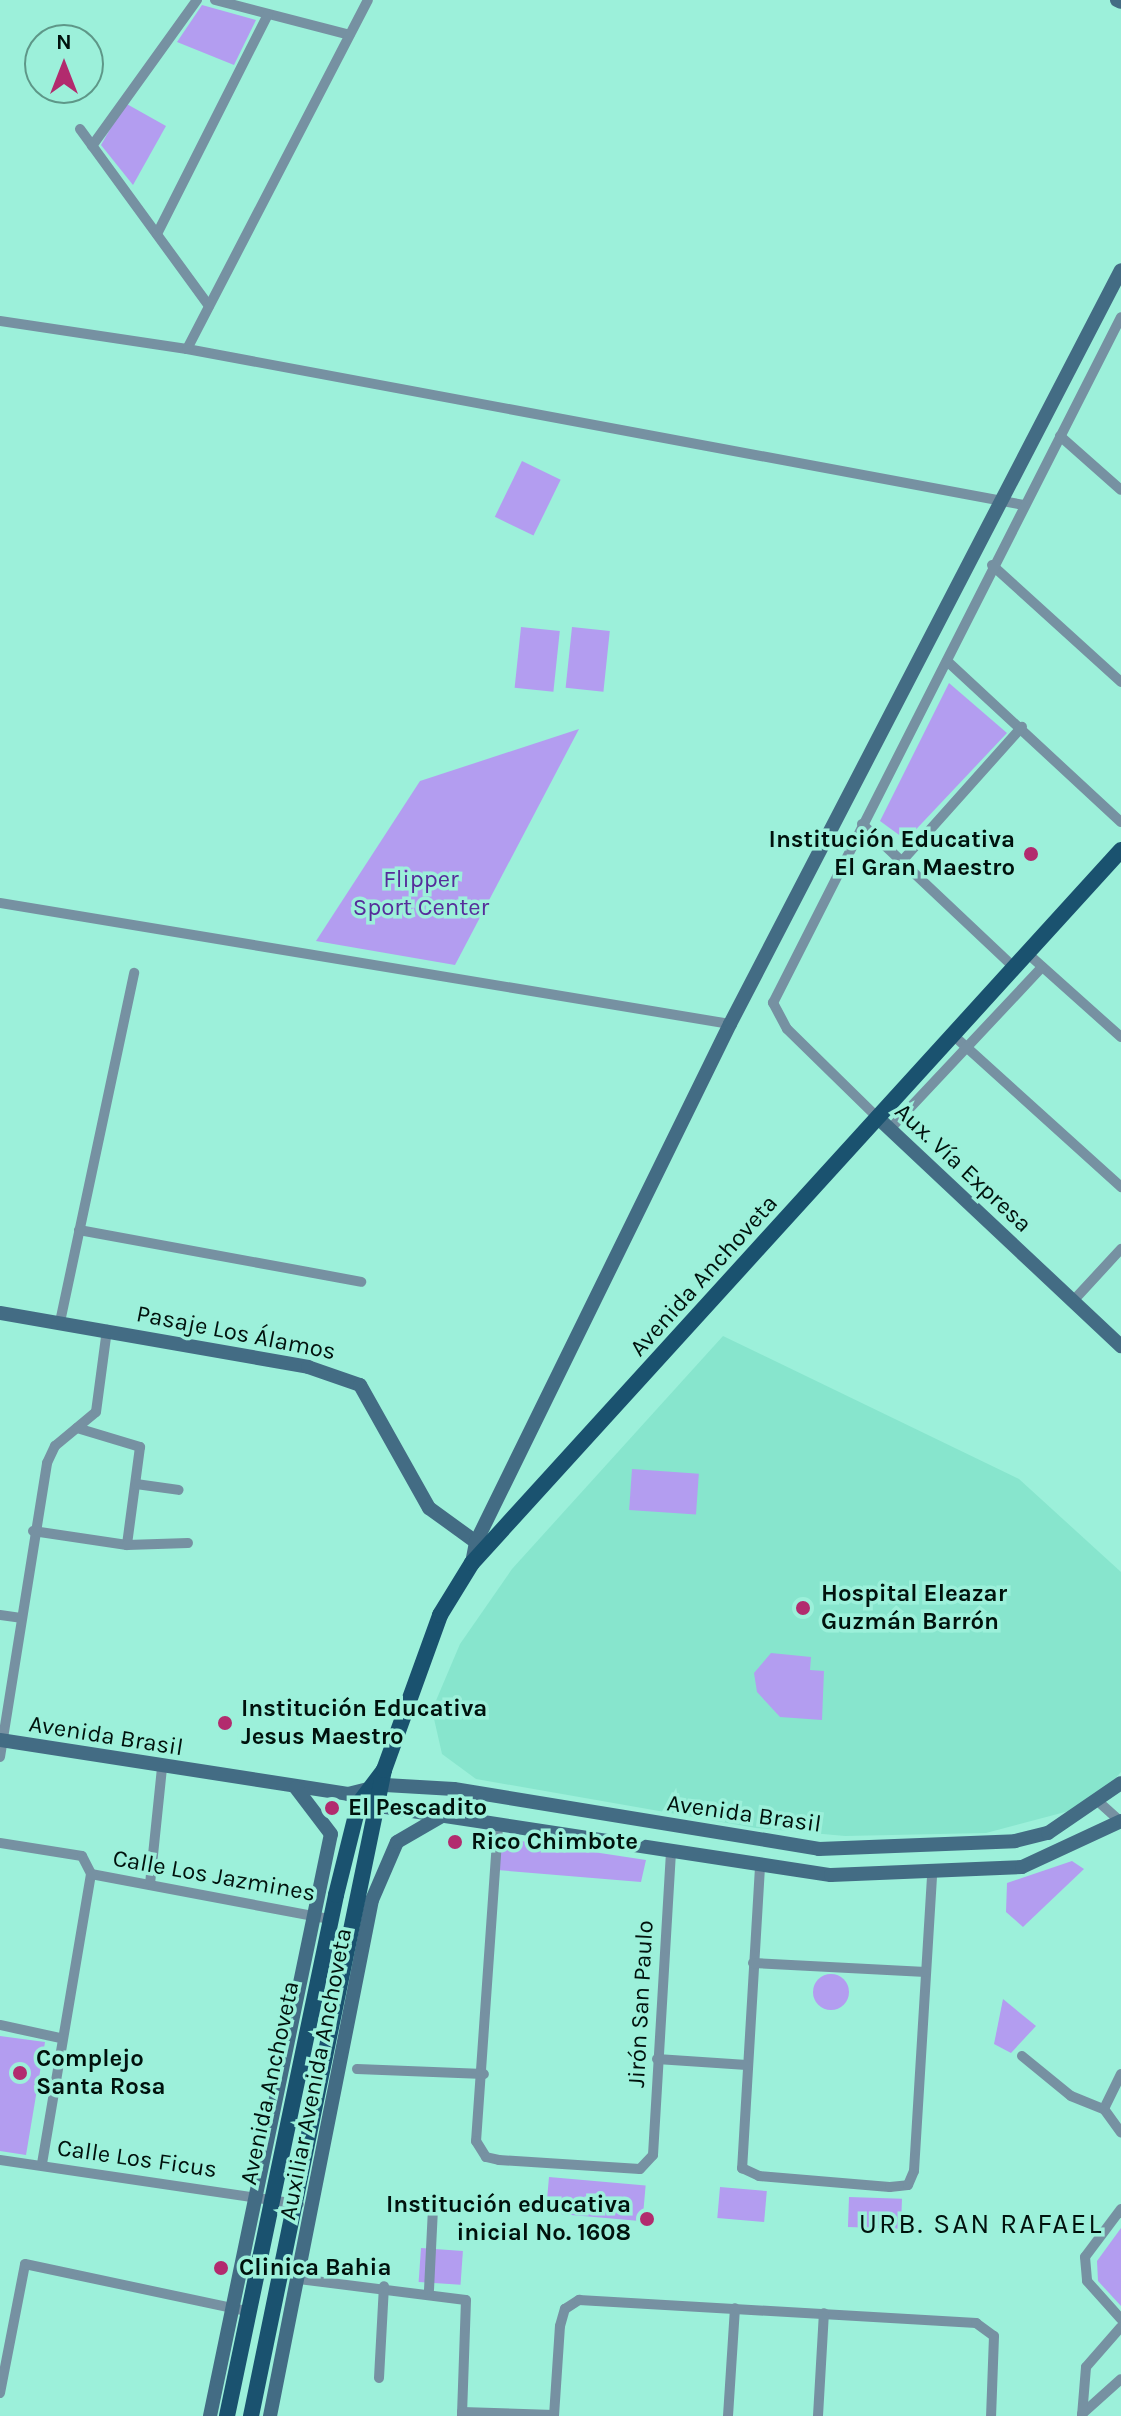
<!DOCTYPE html>
<meta charset="utf-8">
<style>
body{margin:0}
#map{position:relative;width:1121px;height:2416px;overflow:hidden;background:#9cf0da;font-family:Karla,sans-serif}
div>[style]{position:absolute}
.built>*{inset:0;background:#87e5cd}
.green>*{inset:0;background:#b39df0;transform-origin:0 0}
.round{border-radius:50%}
.street>*{height:10px;margin:-5px;padding:0 5px;transform-origin:5px;border-radius:5px;background:#7691a2}
.secondary>*{height:14px;margin:-7px;padding:0 7px;transform-origin:7px;border-radius:7px;background:#436c84}
.primary>*{height:16px;margin:-8px;padding:0 8px;transform-origin:8px;border-radius:8px;background:#1a526f}
.dots>*{width:22px;height:22px;translate:-50% -50%;box-sizing:border-box;border:4px solid #9cf0da;border-radius:50%}
span{translate:-50% -50%;white-space:nowrap;text-align:center;line-height:1.15;-webkit-text-stroke:7px #9cf0da;paint-order:stroke}
.poi-label{font-size:24px;color:#00120d;font-weight:700}
.right{translate:-100% -50%;text-align:right}
.left{translate:0 -50%;text-align:left}
.park-label{font-size:24px;color:#562d9a}
.street-label{font-size:24px;color:#00120d}
.quarter-label{font-size:28px;color:#00120d;letter-spacing:2px}
.north{position:absolute;left:24px;top:24px;width:80px;height:80px;box-sizing:border-box;background:#9cf0da;border:2px solid #5e9788;border-radius:50%;rotate:0deg;font-size:22px;font-weight:700;line-height:32px;text-align:center;color:#00120d}
.north::after{content:'';display:block;margin:auto;width:28px;height:36px;background:#b22b6e;clip-path:polygon(50% 0,100% 100%,50% 72%,0 100%)}
</style>
<div id="map">
<div class="built">
<div style="clip-path:polygon(723px 1336px,1019px 1479px,1121px 1572px,1121px 1772px,1112px 1782px,1069px 1811px,986px 1833px,845px 1836px,756px 1828px,476px 1779px,442px 1754px,432px 1710px,460px 1644px,512px 1569px)"></div>
</div>
<div class="green">
<div style="clip-path:polygon(202px 5px,256px 20px,234px 65px,177px 42px)"></div>
<div style="clip-path:polygon(125px 103px,166px 126px,133px 185px,101px 145px)"></div>
<div style="left:522px;top:461px;width:43px;height:62px;rotate:26deg"></div>
<div style="left:521px;top:627px;width:39px;height:61px;rotate:6deg"></div>
<div style="left:572px;top:627px;width:38px;height:61px;rotate:6deg"></div>
<div style="clip-path:polygon(949px 683px,1007px 733px,906px 840px,880px 821px)"></div>
<div style="clip-path:polygon(579px 729px,455px 965px,316px 941px,420px 781px)"></div>
<div style="left:632px;top:1469px;width:67px;height:41px;rotate:4deg"></div>
<div style="clip-path:polygon(771px 1653px,811px 1657px,810px 1670px,824px 1671px,822px 1720px,780px 1717px,757px 1692px,754px 1673px)"></div>
<div style="clip-path:polygon(501px 1838px,646px 1860px,641px 1882px,497px 1870px)"></div>
<div style="clip-path:polygon(1072px 1861px,1084px 1869px,1023px 1927px,1006px 1912px,1007px 1883px)"></div>
<div class="round" style="left:813px;top:1974px;width:36px;height:36px"></div>
<div style="clip-path:polygon(1003px 1999px,1036px 2026px,1011px 2053px,994px 2044px)"></div>
<div style="clip-path:polygon(0 2036px,45px 2042px,26px 2155px,0 2151px)"></div>
<div style="left:549px;top:2177px;width:97px;height:36px;rotate:5deg"></div>
<div style="left:720px;top:2187px;width:47px;height:31px;rotate:5deg"></div>
<div style="left:849px;top:2197px;width:53px;height:30px;rotate:2deg"></div>
<div style="clip-path:polygon(1121px 2228px,1121px 2306px,1098px 2281px,1097px 2261px)"></div>
<div style="left:421px;top:2248px;width:42px;height:34px;rotate:4deg"></div>
</div>
<div class="street">
<div style="left:215px;top:0;width:139px;rotate:14.5deg"></div>
<div style="left:80px;top:129px;width:219px;rotate:53.9deg"></div>
<div style="left:92px;top:146px;width:180px;rotate:-54.3deg"></div>
<div style="left:157px;top:234px;width:246px;rotate:-63.2deg"></div>
<div style="left:0;top:321px;width:189px;rotate:8.5deg"></div>
<div style="left:187px;top:349px;width:851px;rotate:10.56deg"></div>
<div style="left:187px;top:349px;width:393px;rotate:-62.6deg"></div>
<div style="left:1060px;top:436px;width:81px;rotate:41.5deg"></div>
<div style="left:992px;top:565px;width:174px;rotate:42.2deg"></div>
<div style="left:947px;top:661px;width:237px;rotate:42.8deg"></div>
<div style="left:862px;top:824px;width:209px;rotate:43.3deg"></div>
<div style="left:902px;top:861px;width:180px;rotate:-48.2deg"></div>
<div style="left:0;top:903px;width:740px;rotate:9.41deg"></div>
<div style="left:1027px;top:953px;width:126px;rotate:41.8deg"></div>
<div style="left:953px;top:1035px;width:227px;rotate:42.1deg"></div>
<div style="left:877px;top:1117px;width:126px;rotate:-135.6deg"></div>
<div style="left:787px;top:1029px;width:30px;rotate:-118deg"></div>
<div style="left:773px;top:1003px;width:769px;rotate:-63.1deg"></div>
<div style="left:890px;top:1129px;width:222px;rotate:-46.8deg"></div>
<div style="left:79px;top:1230px;width:287px;rotate:10.4deg"></div>
<div style="left:1073px;top:1301px;width:71px;rotate:-47.3deg"></div>
<div style="left:60px;top:1322px;width:357px;rotate:-78deg"></div>
<div style="left:77px;top:1428px;width:66px;rotate:16.8deg"></div>
<div style="left:140px;top:1447px;width:99px;rotate:97.6deg"></div>
<div style="left:136px;top:1484px;width:43px;rotate:7.9deg"></div>
<div style="left:33px;top:1531px;width:95px;rotate:8.5deg"></div>
<div style="left:127px;top:1545px;width:61px;rotate:-1.9deg"></div>
<div style="left:0;top:1615px;width:21px;rotate:8deg"></div>
<div style="left:0;top:1757px;width:298px;rotate:-80.9deg"></div>
<div style="left:47px;top:1463px;width:19px;rotate:-65deg"></div>
<div style="left:55px;top:1446px;width:53px;rotate:-39.7deg"></div>
<div style="left:96px;top:1412px;width:83px;rotate:-82.4deg"></div>
<div style="left:1101px;top:1804px;width:27px;rotate:42deg"></div>
<div style="left:498px;top:1827px;width:315px;rotate:94deg"></div>
<div style="left:476px;top:2141px;width:19px;rotate:58deg"></div>
<div style="left:486px;top:2157px;width:13px;rotate:13deg"></div>
<div style="left:499px;top:2160px;width:141px;rotate:3.7deg"></div>
<div style="left:640px;top:2169px;width:19px;rotate:-47deg"></div>
<div style="left:653px;top:2155px;width:301px;rotate:-86.6deg"></div>
<div style="left:0;top:1843px;width:83px;rotate:9deg"></div>
<div style="left:82px;top:1856px;width:20px;rotate:63deg"></div>
<div style="left:91px;top:1874px;width:295px;rotate:99.6deg"></div>
<div style="left:760px;top:1867px;width:302px;rotate:93.4deg"></div>
<div style="left:742px;top:2168px;width:19px;rotate:25deg"></div>
<div style="left:759px;top:2176px;width:131px;rotate:4.8deg"></div>
<div style="left:890px;top:2187px;width:18px;rotate:-6deg"></div>
<div style="left:908px;top:2185px;width:15px;rotate:-67deg"></div>
<div style="left:914px;top:2171px;width:297px;rotate:-86.5deg"></div>
<div style="left:91px;top:1874px;width:243px;rotate:10.7deg"></div>
<div style="left:150px;top:1884px;width:118px;rotate:-84.1deg"></div>
<div style="left:753px;top:1963px;width:173px;rotate:3deg"></div>
<div style="left:0;top:2025px;width:61px;rotate:12.2deg"></div>
<div style="left:1022px;top:2056px;width:63px;rotate:39.2deg"></div>
<div style="left:1071px;top:2096px;width:35px;rotate:22deg"></div>
<div style="left:657px;top:2059px;width:90px;rotate:3.8deg"></div>
<div style="left:357px;top:2069px;width:127px;rotate:2.3deg"></div>
<div style="left:1121px;top:2074px;width:39px;rotate:116deg"></div>
<div style="left:1104px;top:2109px;width:29px;rotate:54deg"></div>
<div style="left:0;top:2160px;width:302px;rotate:8.4deg"></div>
<div style="left:1121px;top:2209px;width:60px;rotate:126.9deg"></div>
<div style="left:1085px;top:2257px;width:24px;rotate:85deg"></div>
<div style="left:1087px;top:2281px;width:51px;rotate:48.2deg"></div>
<div style="left:299px;top:2279px;width:168px;rotate:7.2deg"></div>
<div style="left:466px;top:2300px;width:116px;rotate:92deg"></div>
<div style="left:429px;top:2290px;width:83px;rotate:-87.2deg"></div>
<div style="left:379px;top:2378px;width:92px;rotate:-86.9deg"></div>
<div style="left:0;top:2393px;width:131px;rotate:-79deg"></div>
<div style="left:25px;top:2264px;width:227px;rotate:12deg"></div>
<div style="left:462px;top:2412px;width:92px;rotate:1.9deg"></div>
<div style="left:1082px;top:2414px;width:52px;rotate:-41.9deg"></div>
<div style="left:554px;top:2416px;width:90px;rotate:-86.2deg"></div>
<div style="left:560px;top:2326px;width:18px;rotate:-74deg"></div>
<div style="left:565px;top:2309px;width:17px;rotate:-33deg"></div>
<div style="left:579px;top:2300px;width:398px;rotate:3.3deg"></div>
<div style="left:976px;top:2323px;width:22px;rotate:36deg"></div>
<div style="left:994px;top:2336px;width:80px;rotate:92.1deg"></div>
<div style="left:728px;top:2416px;width:108px;rotate:-86.3deg"></div>
<div style="left:818px;top:2416px;width:103px;rotate:-86.7deg"></div>
<div style="left:1082px;top:2416px;width:49px;rotate:-85.3deg"></div>
<div style="left:1086px;top:2367px;width:53px;rotate:-48.8deg"></div>
</div>
<div class="secondary">
<div style="left:1117px;top:0;width:4px;rotate:27deg"></div>
<div style="left:877px;top:1117px;width:335px;rotate:43.2deg"></div>
<div style="left:0;top:1313px;width:313px;rotate:9.9deg"></div>
<div style="left:308px;top:1367px;width:55px;rotate:19.1deg"></div>
<div style="left:360px;top:1385px;width:141px;rotate:60.7deg"></div>
<div style="left:429px;top:1508px;width:58px;rotate:35.9deg"></div>
<div style="left:472px;top:1563px;width:21px;rotate:-79deg"></div>
<div style="left:476px;top:1542px;width:577px;rotate:-63.88deg"></div>
<div style="left:730px;top:1024px;width:849px;rotate:-62.59deg"></div>
<div style="left:0;top:1740px;width:352px;rotate:8.8deg"></div>
<div style="left:348px;top:1794px;width:38px;rotate:-14deg"></div>
<div style="left:385px;top:1785px;width:69px;rotate:3.3deg"></div>
<div style="left:454px;top:1789px;width:370px;rotate:9.3deg"></div>
<div style="left:819px;top:1849px;width:196px;rotate:-2.3deg"></div>
<div style="left:1015px;top:1841px;width:34px;rotate:-14deg"></div>
<div style="left:1048px;top:1833px;width:88px;rotate:-34.4deg"></div>
<div style="left:366px;top:1804px;width:470px;rotate:8.7deg"></div>
<div style="left:831px;top:1875px;width:191px;rotate:-2.4deg"></div>
<div style="left:1022px;top:1867px;width:109px;rotate:-24.9deg"></div>
<div style="left:210px;top:2416px;width:594px;rotate:-78.26deg"></div>
<div style="left:331px;top:1834px;width:58px;rotate:-127.3deg"></div>
<div style="left:270px;top:2416px;width:526px;rotate:-78.82deg"></div>
<div style="left:372px;top:1900px;width:63px;rotate:-66.7deg"></div>
<div style="left:397px;top:1842px;width:50px;rotate:-30.2deg"></div>
</div>
<div class="primary">
<div style="left:227px;top:2416px;width:532px;rotate:-78.18deg"></div>
<div style="left:336px;top:1895px;width:95px;rotate:-76deg"></div>
<div style="left:359px;top:1803px;width:41px;rotate:-52.9deg"></div>
<div style="left:251px;top:2416px;width:660px;rotate:-78.37deg"></div>
<div style="left:384px;top:1770px;width:165px;rotate:-70.1deg"></div>
<div style="left:440px;top:1615px;width:61px;rotate:-58.4deg"></div>
<div style="left:472px;top:1563px;width:964px;rotate:-47.69deg"></div>
</div>
<div class="dots">
<div style="left:1031px;top:854px;background:#b22b6e"></div>
<div style="left:803px;top:1608px;background:#b22b6e"></div>
<div style="left:225px;top:1723px;background:#b22b6e"></div>
<div style="left:332px;top:1808px;background:#b22b6e"></div>
<div style="left:455px;top:1842px;background:#b22b6e"></div>
<div style="left:20px;top:2073px;background:#b22b6e"></div>
<div style="left:647px;top:2219px;background:#b22b6e"></div>
<div style="left:221px;top:2268px;background:#b22b6e"></div>
</div>
<div class="poi-label">
<span class="right" style="left:1015px;top:854px">Institución Educativa<br>El Gran Maestro</span>
<span class="left" style="left:821px;top:1608px">Hospital Eleazar<br>Guzmán Barrón</span>
<span class="left" style="left:241px;top:1723px">Institución Educativa<br>Jesus Maestro</span>
<span class="left" style="left:348px;top:1808px">El Pescadito</span>
<span class="left" style="left:471px;top:1842px">Rico Chimbote</span>
<span class="left" style="left:36px;top:2073px">Complejo<br>Santa Rosa</span>
<span class="right" style="left:631px;top:2219px">Institución educativa<br>inicial No. 1608</span>
<span class="left" style="left:239px;top:2268px">Clinica Bahia</span>
</div>
<div class="park-label">
<span style="left:421px;top:894px">Flipper<br>Sport Center</span>
</div>
<div class="street-label">
<span style="left:963px;top:1168px;rotate:43deg">Aux. Vía Expresa</span>
<span style="left:704px;top:1276px;rotate:-48deg">Avenida Anchoveta</span>
<span style="left:236px;top:1333px;rotate:11deg">Pasaje Los Álamos</span>
<span style="left:106px;top:1736px;rotate:9deg">Avenida Brasil</span>
<span style="left:744px;top:1814px;rotate:8deg">Avenida Brasil</span>
<span style="left:214px;top:1876px;rotate:10deg">Calle Los Jazmines</span>
<span style="left:641px;top:2004px;rotate:-87deg">Jirón San Paulo</span>
<span style="left:316px;top:2074px;rotate:-79deg">Auxiliar Avenida Anchoveta</span>
<span style="left:270px;top:2083px;rotate:-78deg">Avenida Anchoveta</span>
<span style="left:137px;top:2159px;rotate:8deg">Calle Los Ficus</span>
</div>
<div class="quarter-label">
<span style="left:981px;top:2224px">URB. SAN RAFAEL</span>
</div>
<div class="north">N</div>
</div>
